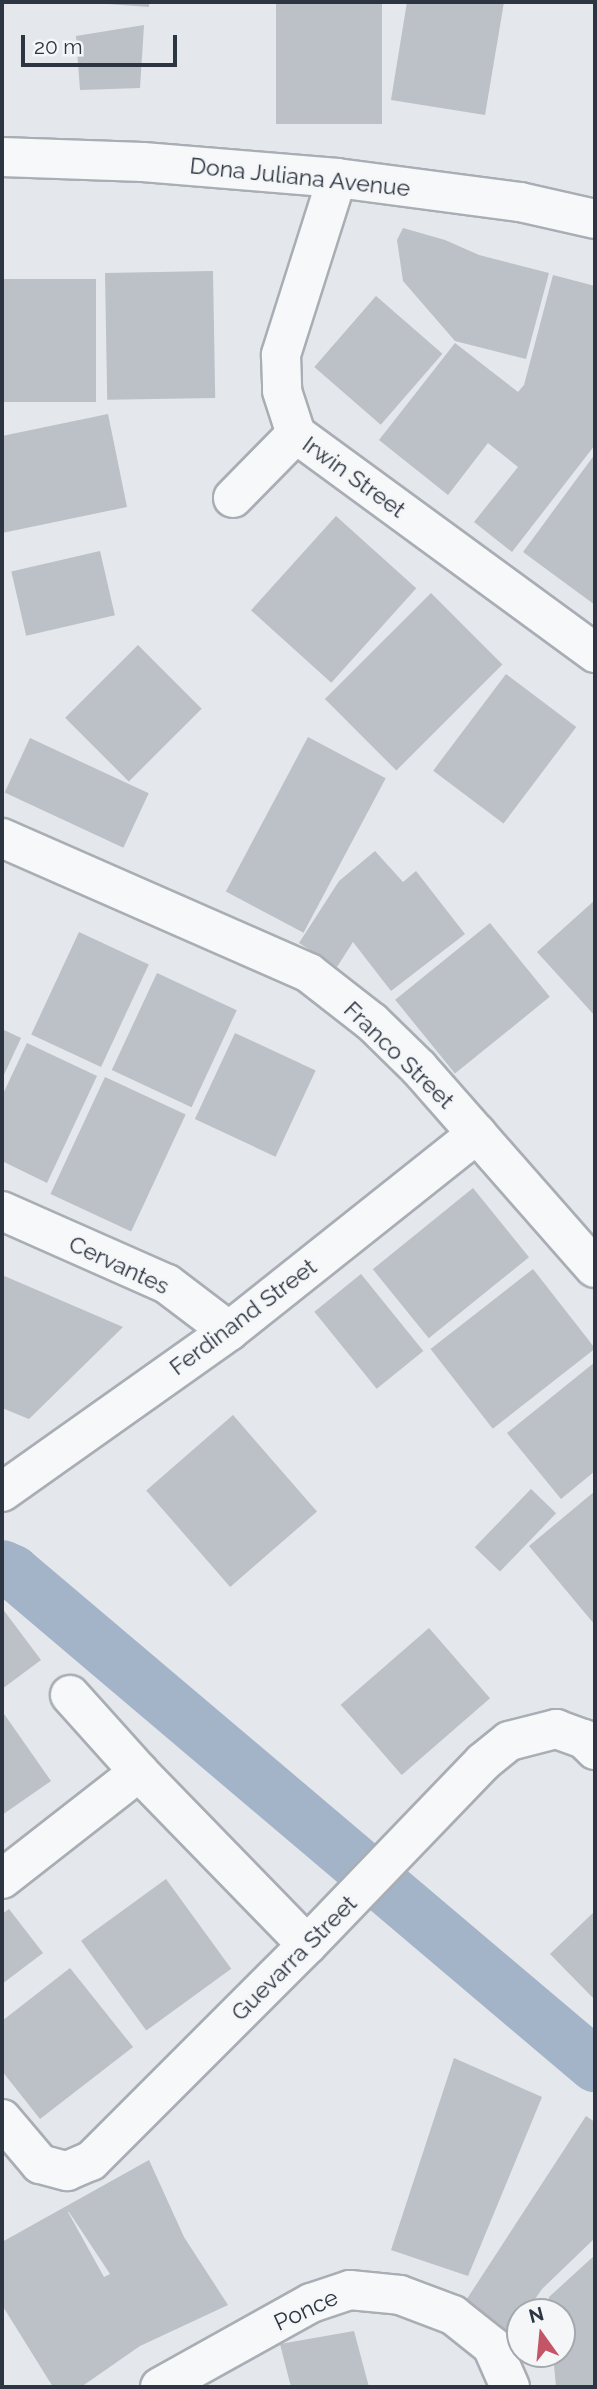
<!DOCTYPE html>
<style>
body{margin:0}
#map{position:relative;width:597px;height:2389px;overflow:hidden;background:#e4e7eb;font-family:Raleway,sans-serif}
div>[style]{position:absolute}
.canal>*{height:54px;margin:-27px;padding:0 27px;transform-origin:27px;border-radius:27px;background:#a3b4c8}
.building>*{inset:0;background:#bcc0c7;transform-origin:0 0}
.roads{filter:drop-shadow(2px 0 #a9aeb5) drop-shadow(-2px 0 #a9aeb5) drop-shadow(0 2px #a9aeb5) drop-shadow(0 -2px #a9aeb5)}
.minor>*{height:38px;margin:-19px;padding:0 19px;transform-origin:19px;border-radius:19px;background:#f7f8f9}
span{translate:-50% -50%;white-space:nowrap;text-align:center;line-height:1.15;-webkit-text-stroke:5px #f4f6f8;paint-order:stroke}
.street-label{font-size:23px;color:#2d3542}
.frame{position:absolute;inset:0;border:4px solid #2d3542;pointer-events:none}
.north{position:absolute;left:506px;top:2298px;width:70px;height:70px;box-sizing:border-box;background:#f4f6f8;border:2px solid #a4a9af;border-radius:50%;rotate:345deg;font-size:19px;font-weight:700;line-height:28px;text-align:center;color:#2d3542}
.north::after{content:'';display:block;margin:auto;width:24px;height:32px;background:#c45566;clip-path:polygon(50% 0,100% 100%,50% 72%,0 100%)}
.scale{position:absolute;left:21px;top:35px;width:156px;height:32px;box-sizing:border-box;border:4px solid #2d3542;border-top:0;padding-left:9px;font-size:21px;line-height:24px;white-space:nowrap;color:#2d3542;-webkit-text-stroke:5px #f4f6f8;paint-order:stroke}
</style>
<div id="map">
<div class="canal">
<div style="left:2px;top:1567px;width:12px;rotate:24deg"></div>
<div style="left:13px;top:1572px;width:763px;rotate:40.27deg"></div>
</div>
<div class="building">
<div style="clip-path:polygon(108px 2px,149px 2px,149px 7px,108px 4px)"></div>
<div style="left:276px;top:2px;width:106px;height:122px"></div>
<div style="clip-path:polygon(407px 2px,504px 2px,485px 115px,391px 100px)"></div>
<div style="clip-path:polygon(144px 25px,140px 88px,80px 90px,76px 36px)"></div>
<div style="clip-path:polygon(403px 228px,445px 240px,479px 255px,549px 273px,526px 359px,455px 341px,403px 281px,397px 240px)"></div>
<div style="left:213px;top:271px;width:127px;height:108px;rotate:89deg"></div>
<div style="clip-path:polygon(553px 275px,595px 286px,595px 445px,512px 552px,474px 522px,518px 467px,488px 443px,448px 495px,379px 440px,455px 343px,518px 392px,524px 385px)"></div>
<div style="left:2px;top:279px;width:94px;height:123px"></div>
<div style="left:376px;top:296px;width:88px;height:94px;rotate:41deg"></div>
<div style="clip-path:polygon(108px 414px,127px 507px,2px 533px,2px 436px)"></div>
<div style="clip-path:polygon(595px 454px,595px 605px,523px 552px)"></div>
<div style="left:336px;top:516px;width:108px;height:127px;rotate:42deg"></div>
<div style="left:100px;top:551px;width:66px;height:91px;rotate:77deg"></div>
<div style="left:431px;top:593px;width:101px;height:150px;rotate:45deg"></div>
<div style="left:138px;top:645px;width:90px;height:103px;rotate:45deg"></div>
<div style="left:506px;top:674px;width:88px;height:121px;rotate:37deg"></div>
<div style="left:308px;top:737px;width:88px;height:175px;rotate:28deg"></div>
<div style="left:30px;top:738px;width:131px;height:60px;rotate:25deg"></div>
<div style="clip-path:polygon(375px 851px,403px 882px,416px 871px,465px 934px,391px 991px,353px 942px,337px 967px,299px 943px,339px 881px)"></div>
<div style="clip-path:polygon(595px 900px,595px 1016px,537px 952px)"></div>
<div style="left:490px;top:923px;width:95px;height:122px;rotate:51deg"></div>
<div style="left:79px;top:932px;width:77px;height:113px;rotate:25deg"></div>
<div style="left:157px;top:973px;width:88px;height:107px;rotate:25deg"></div>
<div style="clip-path:polygon(2px 1029px,21px 1038px,2px 1079px)"></div>
<div style="left:235px;top:1033px;width:89px;height:95px;rotate:25deg"></div>
<div style="clip-path:polygon(27px 1043px,97px 1076px,47px 1183px,2px 1161px,2px 1096px)"></div>
<div style="left:105px;top:1077px;width:89px;height:129px;rotate:25deg"></div>
<div style="left:473px;top:1188px;width:89px;height:129px;rotate:51deg"></div>
<div style="left:533px;top:1269px;width:101px;height:130px;rotate:52deg"></div>
<div style="left:361px;top:1274px;width:99px;height:60px;rotate:51deg"></div>
<div style="clip-path:polygon(2px 1275px,123px 1327px,29px 1419px,2px 1408px)"></div>
<div style="clip-path:polygon(595px 1362px,595px 1471px,561px 1499px,507px 1433px)"></div>
<div style="left:233px;top:1415px;width:128px;height:115px;rotate:49deg"></div>
<div style="left:531px;top:1489px;width:35px;height:81px;rotate:44deg"></div>
<div style="clip-path:polygon(595px 1491px,595px 1625px,529px 1546px)"></div>
<div style="clip-path:polygon(2px 1608px,41px 1660px,2px 1689px)"></div>
<div style="left:429px;top:1628px;width:93px;height:117px;rotate:49deg"></div>
<div style="clip-path:polygon(2px 1711px,51px 1781px,2px 1815px)"></div>
<div style="left:166px;top:1879px;width:111px;height:105px;rotate:54deg"></div>
<div style="clip-path:polygon(9px 1909px,43px 1953px,2px 1984px,2px 1914px)"></div>
<div style="clip-path:polygon(595px 1911px,595px 2000px,550px 1954px)"></div>
<div style="clip-path:polygon(70px 1968px,133px 2047px,40px 2119px,2px 2071px,2px 2021px)"></div>
<div style="clip-path:polygon(454px 2058px,542px 2097px,468px 2276px,391px 2250px)"></div>
<div style="clip-path:polygon(586px 2116px,595px 2122px,595px 2238px,542px 2289px,526px 2312px,520px 2312px,520px 2321px,510px 2335px,463px 2305px)"></div>
<div style="clip-path:polygon(evenodd,149px 2160px,184px 2237px,228px 2305px,140px 2346px,81px 2387px,53px 2387px,2px 2305px,2px 2242px,149px 2160px,68px 2212px,69px 2212px,110px 2274px,104px 2277px,68px 2212px)"></div>
<div style="clip-path:polygon(595px 2255px,595px 2387px,556px 2387px,553px 2354px,562px 2354px,562px 2312px,550px 2312px,549px 2297px)"></div>
<div style="clip-path:polygon(354px 2331px,369px 2387px,291px 2387px,280px 2344px)"></div>
</div>
<div class="roads">
<div class="minor">
<div style="left:2px;top:157px;width:141px;rotate:2deg"></div>
<div style="left:143px;top:162px;width:195px;rotate:4.7deg"></div>
<div style="left:337px;top:178px;width:185px;rotate:7.5deg"></div>
<div style="left:520px;top:202px;width:77px;rotate:12.8deg"></div>
<div style="left:337px;top:178px;width:186px;rotate:107.6deg"></div>
<div style="left:281px;top:355px;width:36px;rotate:88deg"></div>
<div style="left:282px;top:391px;width:45px;rotate:72deg"></div>
<div style="left:296px;top:434px;width:371px;rotate:36.2deg"></div>
<div style="left:233px;top:498px;width:90px;rotate:-45.5deg"></div>
<div style="left:2px;top:838px;width:335px;rotate:23.7deg"></div>
<div style="left:309px;top:973px;width:80px;rotate:37.9deg"></div>
<div style="left:372px;top:1022px;width:66px;rotate:44.4deg"></div>
<div style="left:419px;top:1068px;width:266px;rotate:48.7deg"></div>
<div style="left:2px;top:1211px;width:180px;rotate:23.9deg"></div>
<div style="left:167px;top:1284px;width:78px;rotate:37.2deg"></div>
<div style="left:2px;top:1492px;width:278px;rotate:-35.3deg"></div>
<div style="left:229px;top:1331px;width:317px;rotate:-38.5deg"></div>
<div style="left:70px;top:1695px;width:103px;rotate:48.1deg"></div>
<div style="left:139px;top:1772px;width:241px;rotate:45.8deg"></div>
<div style="left:2px;top:1879px;width:174px;rotate:-38deg"></div>
<div style="left:2px;top:2119px;width:59px;rotate:49.8deg"></div>
<div style="left:40px;top:2164px;width:28px;rotate:15deg"></div>
<div style="left:67px;top:2171px;width:26px;rotate:-23deg"></div>
<div style="left:91px;top:2161px;width:305px;rotate:-45deg"></div>
<div style="left:307px;top:1945px;width:254px;rotate:-46.1deg"></div>
<div style="left:483px;top:1762px;width:33px;rotate:-39deg"></div>
<div style="left:509px;top:1741px;width:49px;rotate:-14.3deg"></div>
<div style="left:556px;top:1729px;width:30px;rotate:20deg"></div>
<div style="left:584px;top:1739px;width:16px;rotate:45deg"></div>
<div style="left:160px;top:2387px;width:173px;rotate:-29.1deg"></div>
<div style="left:311px;top:2303px;width:41px;rotate:-18.4deg"></div>
<div style="left:350px;top:2290px;width:50px;rotate:5.7deg"></div>
<div style="left:400px;top:2295px;width:57px;rotate:20.7deg"></div>
<div style="left:453px;top:2315px;width:50px;rotate:38.5deg"></div>
<div style="left:492px;top:2346px;width:45px;rotate:66.3deg"></div>
</div>
</div>
<div class="street-label">
<span style="left:300px;top:177px;rotate:6deg">Dona Juliana Avenue</span>
<span style="left:354px;top:477px;rotate:36deg">Irwin Street</span>
<span style="left:399px;top:1055px;rotate:44deg">Franco Street</span>
<span style="left:119px;top:1265px;rotate:25deg">Cervantes</span>
<span style="left:243px;top:1317px;rotate:-37deg">Ferdinand Street</span>
<span style="left:294px;top:1958px;rotate:-45deg">Guevarra Street</span>
<span style="left:306px;top:2310px;rotate:-25deg">Ponce</span>
</div>
<div class="frame"></div>
<div class="north">N</div>
<div class="scale">20 m</div>
</div>
